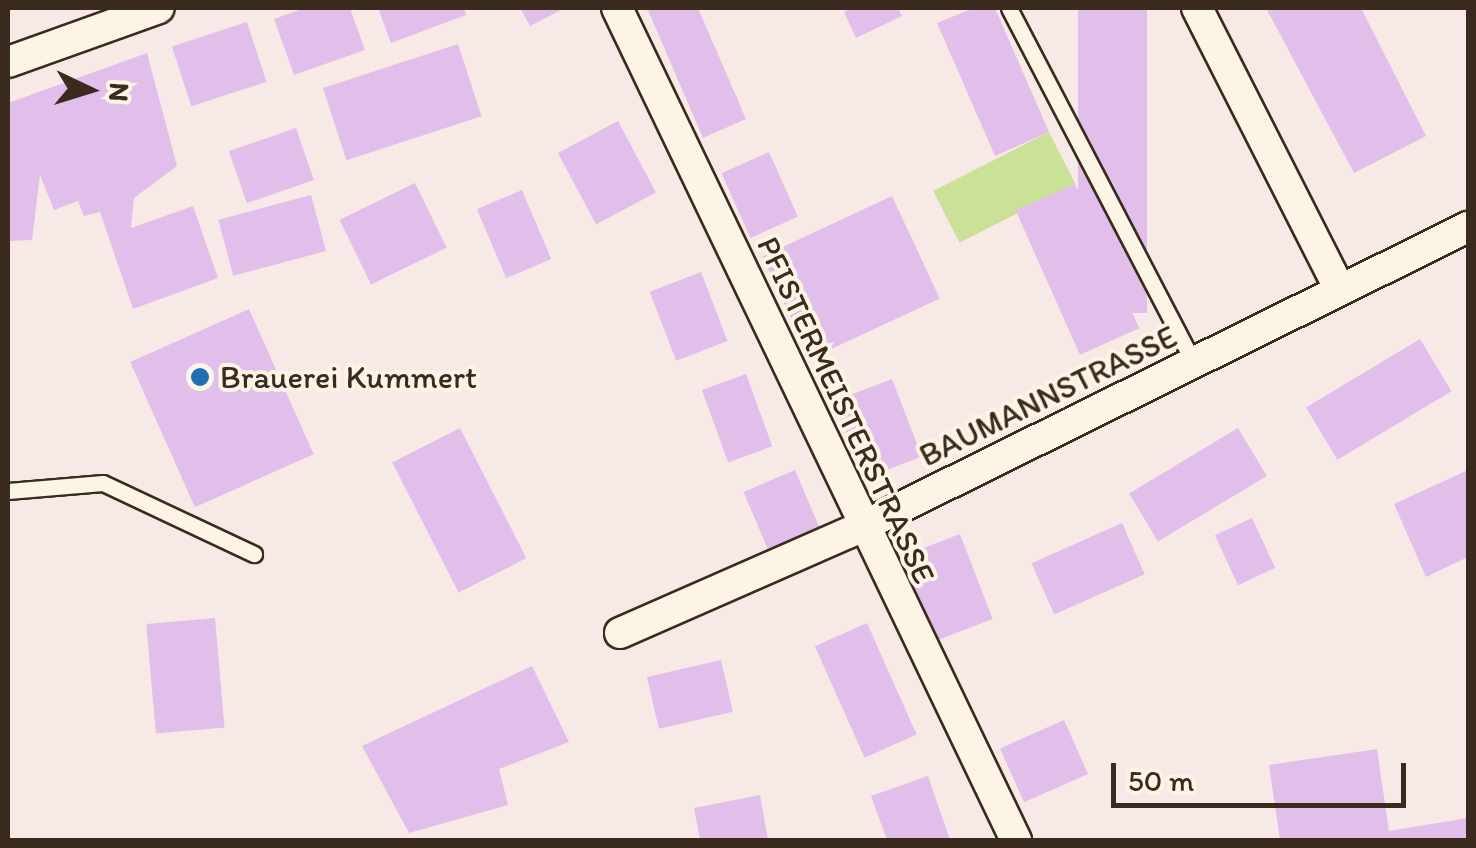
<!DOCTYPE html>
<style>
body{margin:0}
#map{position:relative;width:1476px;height:848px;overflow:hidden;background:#f7eae6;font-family:Itim,sans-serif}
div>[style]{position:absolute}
.green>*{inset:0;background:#cbe197;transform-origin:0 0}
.building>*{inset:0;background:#e1bfea;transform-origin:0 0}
.roads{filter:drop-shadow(2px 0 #3b2a1e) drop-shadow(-2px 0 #3b2a1e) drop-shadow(0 2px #3b2a1e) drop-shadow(0 -2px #3b2a1e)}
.service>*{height:15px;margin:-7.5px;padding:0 7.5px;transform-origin:7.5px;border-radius:7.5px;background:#fcf5e5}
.minor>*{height:30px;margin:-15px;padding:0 15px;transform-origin:15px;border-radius:15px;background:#fcf5e5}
.dots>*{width:28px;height:28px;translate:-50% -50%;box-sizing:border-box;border:5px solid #fcf5e5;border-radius:50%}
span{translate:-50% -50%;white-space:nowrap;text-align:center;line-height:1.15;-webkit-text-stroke:8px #fcf5e5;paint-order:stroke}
.poi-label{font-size:32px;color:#3b2a1e}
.left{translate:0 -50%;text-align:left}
.street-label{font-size:32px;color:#3b2a1e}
.frame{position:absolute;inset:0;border:10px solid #3b2a1e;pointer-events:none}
.north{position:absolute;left:40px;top:40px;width:100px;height:100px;-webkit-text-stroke:8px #fcf5e5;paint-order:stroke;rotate:94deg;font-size:28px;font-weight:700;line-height:40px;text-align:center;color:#3b2a1e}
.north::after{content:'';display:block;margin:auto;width:35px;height:45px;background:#3b2a1e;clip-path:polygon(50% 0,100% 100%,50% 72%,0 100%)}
.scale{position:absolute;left:1111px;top:763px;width:295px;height:45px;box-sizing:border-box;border:5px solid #3b2a1e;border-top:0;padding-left:12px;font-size:30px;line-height:35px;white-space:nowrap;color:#3b2a1e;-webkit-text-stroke:8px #fcf5e5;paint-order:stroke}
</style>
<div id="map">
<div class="green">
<div style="left:1049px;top:132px;width:58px;height:130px;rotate:63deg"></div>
</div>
<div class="building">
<div style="clip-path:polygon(305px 8px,350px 8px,365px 50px,294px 75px,274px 19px)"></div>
<div style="clip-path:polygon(378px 8px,464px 8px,466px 15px,391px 43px)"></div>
<div style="clip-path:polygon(520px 8px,565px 8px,530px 26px)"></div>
<div style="clip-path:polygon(647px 8px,698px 8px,746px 119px,703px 138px)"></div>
<div style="clip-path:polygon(853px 8px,898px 8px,902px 16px,856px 38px,844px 12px)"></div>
<div style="clip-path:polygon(974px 8px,995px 8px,1049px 132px,995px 156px,937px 23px)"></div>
<div style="left:1078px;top:8px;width:69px;height:305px"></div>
<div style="clip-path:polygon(1266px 8px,1361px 8px,1426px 136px,1354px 173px)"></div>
<div style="left:247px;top:22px;width:63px;height:79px;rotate:72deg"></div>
<div style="left:458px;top:44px;width:76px;height:142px;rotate:72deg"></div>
<div style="clip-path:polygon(147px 53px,177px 166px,134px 198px,131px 228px,193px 206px,218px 278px,133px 309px,100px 212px,84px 216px,78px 201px,54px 210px,40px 175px,32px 240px,8px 241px,8px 103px)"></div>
<div style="left:618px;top:121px;width:81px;height:68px;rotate:62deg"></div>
<div style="left:296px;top:128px;width:55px;height:71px;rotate:71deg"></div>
<div style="left:769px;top:152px;width:71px;height:52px;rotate:66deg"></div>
<div style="left:415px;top:183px;width:72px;height:84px;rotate:64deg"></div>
<div style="left:1075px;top:184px;width:158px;height:65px;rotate:66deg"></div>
<div style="left:522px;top:190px;width:75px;height:49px;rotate:67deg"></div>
<div style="left:311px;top:195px;width:58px;height:96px;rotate:75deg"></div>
<div style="left:892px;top:196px;width:113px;height:143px;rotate:65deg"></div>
<div style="left:701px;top:272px;width:74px;height:55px;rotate:69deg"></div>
<div style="left:249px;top:309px;width:159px;height:130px;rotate:66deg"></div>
<div style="left:1420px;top:339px;width:61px;height:133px;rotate:59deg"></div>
<div style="left:746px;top:374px;width:77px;height:47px;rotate:70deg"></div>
<div style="left:892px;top:379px;width:83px;height:62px;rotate:69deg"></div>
<div style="left:460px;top:428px;width:146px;height:76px;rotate:63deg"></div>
<div style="left:1238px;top:428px;width:56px;height:127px;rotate:59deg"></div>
<div style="left:795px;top:470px;width:69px;height:56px;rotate:67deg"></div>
<div style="clip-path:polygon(1468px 470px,1468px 557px,1426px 577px,1394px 504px)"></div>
<div style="left:1252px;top:518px;width:55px;height:41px;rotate:65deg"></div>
<div style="left:1122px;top:523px;width:56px;height:99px;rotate:66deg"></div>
<div style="left:960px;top:534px;width:91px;height:62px;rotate:69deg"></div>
<div style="left:215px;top:618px;width:110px;height:69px;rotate:85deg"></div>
<div style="left:867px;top:623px;width:122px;height:57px;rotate:66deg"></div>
<div style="left:721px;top:660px;width:53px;height:76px;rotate:77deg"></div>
<div style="clip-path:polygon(532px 666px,569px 742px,499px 769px,508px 805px,409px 833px,362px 746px)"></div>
<div style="left:1064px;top:720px;width:59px;height:70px;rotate:66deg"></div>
<div style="clip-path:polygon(1377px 749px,1389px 831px,1468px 818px,1468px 840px,1280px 840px,1269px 765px)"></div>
<div style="clip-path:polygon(928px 776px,950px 840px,887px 840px,871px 796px)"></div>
<div style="clip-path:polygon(760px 795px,768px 840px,700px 840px,694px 808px)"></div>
</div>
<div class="roads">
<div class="service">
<div style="left:1009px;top:8px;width:400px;rotate:62.5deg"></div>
<div style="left:8px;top:491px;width:95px;rotate:-4.8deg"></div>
<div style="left:103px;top:483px;width:167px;rotate:25.2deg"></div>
</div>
<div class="minor">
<div style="left:617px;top:8px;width:923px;rotate:64.38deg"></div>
<div style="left:1197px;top:8px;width:312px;rotate:63.1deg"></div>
<div style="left:8px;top:62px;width:160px;rotate:-19.7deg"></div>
<div style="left:620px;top:633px;width:263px;rotate:-23.7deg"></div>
<div style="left:861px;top:527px;width:677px;rotate:-26.3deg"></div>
</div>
</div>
<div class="dots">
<div style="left:200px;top:377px;background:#1f6fb2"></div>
</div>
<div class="poi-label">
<span class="left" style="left:220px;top:377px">Brauerei Kummert</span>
</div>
<div class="street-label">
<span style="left:1048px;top:396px;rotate:-26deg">BAUMANNSTRASSE</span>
<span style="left:846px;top:410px;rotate:65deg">PFISTERMEISTERSTRASSE</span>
</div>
<div class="frame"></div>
<div class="north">N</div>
<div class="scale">50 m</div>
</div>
